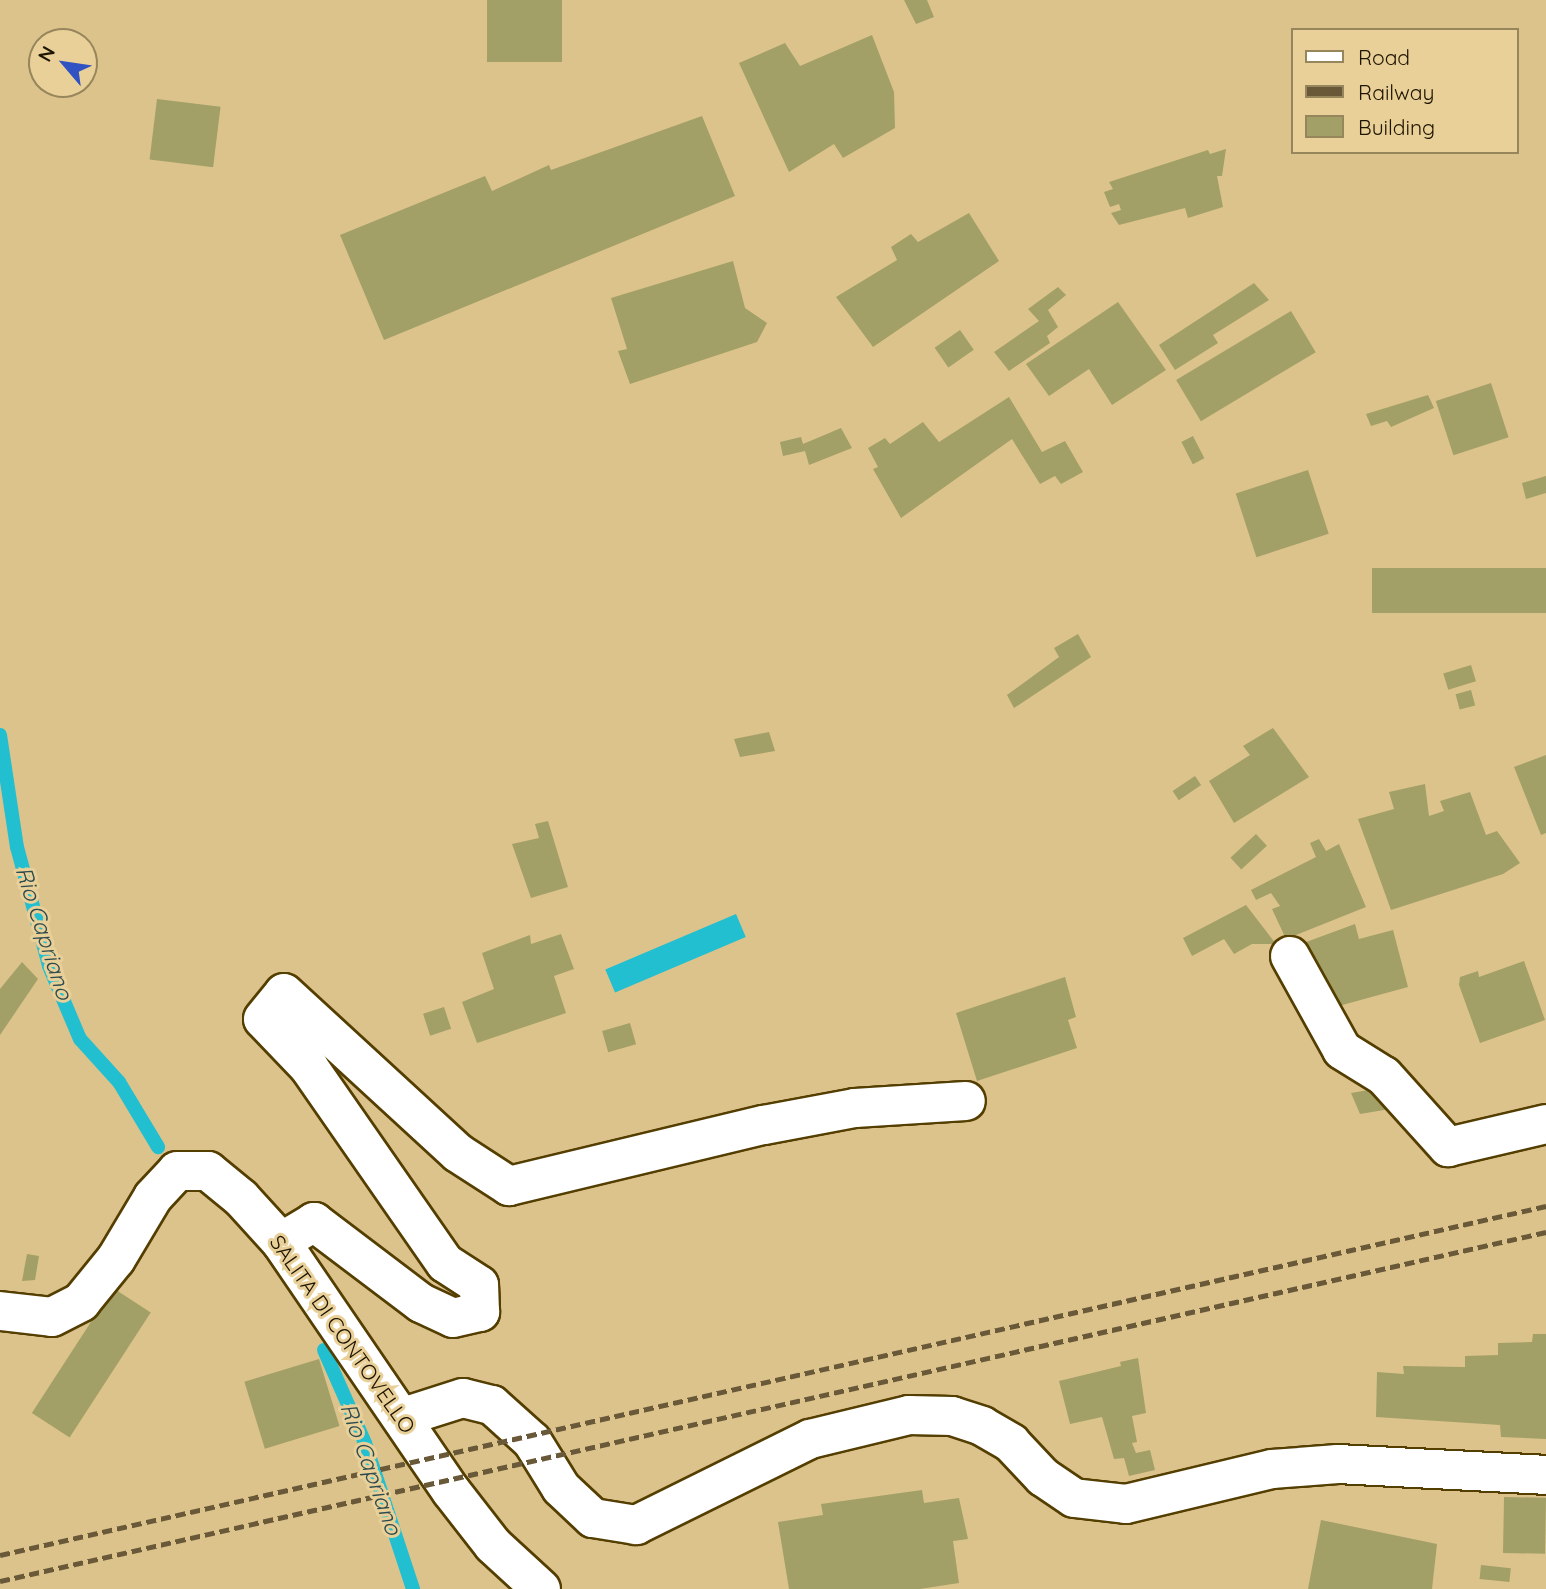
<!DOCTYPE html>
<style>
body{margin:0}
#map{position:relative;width:1546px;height:1589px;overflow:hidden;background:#dcc38c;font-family:Quicksand,sans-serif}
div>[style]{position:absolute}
.water>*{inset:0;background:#22bfd0;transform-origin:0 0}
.stream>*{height:14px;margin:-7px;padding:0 7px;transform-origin:7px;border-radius:7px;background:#22bfd0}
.building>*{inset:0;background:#a2a066;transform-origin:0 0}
.roads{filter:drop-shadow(2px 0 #543e00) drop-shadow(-2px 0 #543e00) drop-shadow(0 2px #543e00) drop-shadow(0 -2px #543e00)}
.minor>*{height:38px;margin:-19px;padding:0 19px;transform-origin:19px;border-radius:19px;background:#fff}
.rail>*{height:5px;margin-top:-2.5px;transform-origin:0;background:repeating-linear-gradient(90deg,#695938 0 10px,transparent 0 15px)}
span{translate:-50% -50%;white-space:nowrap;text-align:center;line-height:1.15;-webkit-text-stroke:6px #e9d098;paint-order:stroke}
.street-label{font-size:21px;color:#1d1401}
.water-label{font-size:23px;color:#2d4b4f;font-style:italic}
.legend{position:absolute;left:1291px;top:28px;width:228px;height:126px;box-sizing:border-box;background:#e9d098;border:2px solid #97855c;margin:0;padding:9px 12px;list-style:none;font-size:21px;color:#1d1401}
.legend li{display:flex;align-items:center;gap:14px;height:35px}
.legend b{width:35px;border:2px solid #97855c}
.north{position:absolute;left:28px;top:28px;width:70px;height:70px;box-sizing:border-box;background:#e9d098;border:2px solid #97855c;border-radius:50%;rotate:299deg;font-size:19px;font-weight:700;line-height:28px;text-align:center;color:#1d1401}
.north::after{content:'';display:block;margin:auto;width:24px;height:32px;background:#3152c2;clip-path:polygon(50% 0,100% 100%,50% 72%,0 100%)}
</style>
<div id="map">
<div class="water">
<div style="left:736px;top:914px;width:25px;height:142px;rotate:67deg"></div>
</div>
<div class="stream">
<div style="left:0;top:735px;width:113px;rotate:81.4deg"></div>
<div style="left:17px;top:847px;width:123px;rotate:74.9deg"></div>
<div style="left:49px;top:966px;width:79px;rotate:67deg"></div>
<div style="left:80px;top:1039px;width:58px;rotate:47.8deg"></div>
<div style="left:119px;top:1082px;width:76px;rotate:59deg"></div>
<div style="left:324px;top:1350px;width:102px;rotate:66.2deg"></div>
<div style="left:365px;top:1443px;width:154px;rotate:71.8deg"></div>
</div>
<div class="building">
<div style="left:487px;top:0;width:75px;height:62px"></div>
<div style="clip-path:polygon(904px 0,927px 0,934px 17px,916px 24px)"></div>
<div style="clip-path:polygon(872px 35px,894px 92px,895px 128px,843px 158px,834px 144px,789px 172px,739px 63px,785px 43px,800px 66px)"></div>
<div style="left:157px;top:99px;width:64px;height:61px;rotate:7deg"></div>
<div style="clip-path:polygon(702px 116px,735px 196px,384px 340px,340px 235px,485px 176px,492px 191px,549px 165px,551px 170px)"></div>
<div style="clip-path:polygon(1226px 149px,1222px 176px,1217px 176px,1223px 207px,1188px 218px,1185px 208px,1119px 225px,1111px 213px,1121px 210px,1119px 204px,1110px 207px,1104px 192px,1113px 189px,1109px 182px,1208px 150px,1210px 154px)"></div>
<div style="clip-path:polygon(969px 213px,999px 261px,873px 347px,836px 297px,897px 260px,891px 247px,911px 234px,918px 242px)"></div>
<div style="clip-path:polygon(733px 261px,745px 308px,767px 323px,757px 342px,630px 384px,618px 351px,627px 349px,611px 298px)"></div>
<div style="clip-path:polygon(1254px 283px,1269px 300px,1213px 335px,1218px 343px,1175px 370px,1159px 345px)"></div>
<div style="clip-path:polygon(1058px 287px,1066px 295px,1048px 310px,1058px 327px,1047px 336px,1050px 343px,1009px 371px,994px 352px,1039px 321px,1028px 309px)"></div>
<div style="clip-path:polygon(1118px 302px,1166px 370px,1112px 405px,1089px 369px,1049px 396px,1026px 364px)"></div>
<div style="left:1291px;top:311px;width:48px;height:134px;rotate:59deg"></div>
<div style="left:960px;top:330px;width:24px;height:31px;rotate:55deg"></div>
<div style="left:1491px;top:383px;width:57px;height:58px;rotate:72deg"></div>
<div style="clip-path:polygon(1428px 395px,1434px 408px,1391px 427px,1387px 421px,1371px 426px,1366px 414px)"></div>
<div style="clip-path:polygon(1009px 397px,1042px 452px,1065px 441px,1083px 472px,1061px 484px,1055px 476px,1040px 484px,1012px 439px,901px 518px,873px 469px,878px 467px,868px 448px,885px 438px,890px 444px,923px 422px,939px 442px)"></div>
<div style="clip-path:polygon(841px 428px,852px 448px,809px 465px,805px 451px,783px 456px,780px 442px,801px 437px,803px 444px)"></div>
<div style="left:1193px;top:436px;width:25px;height:13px;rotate:63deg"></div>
<div style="left:1308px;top:470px;width:67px;height:76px;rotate:72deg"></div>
<div style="clip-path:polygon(1546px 476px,1546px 493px,1526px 499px,1522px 483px)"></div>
<div style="left:1546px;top:568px;width:45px;height:174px;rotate:90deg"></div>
<div style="clip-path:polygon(1078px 634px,1091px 657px,1014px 708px,1007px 695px,1059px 657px,1054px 648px)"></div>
<div style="left:1471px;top:665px;width:17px;height:29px;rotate:73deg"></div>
<div style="left:1471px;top:690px;width:16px;height:16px;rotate:75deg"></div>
<div style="clip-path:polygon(1273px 728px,1309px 777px,1234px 823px,1209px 781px,1250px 755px,1243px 746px)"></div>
<div style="clip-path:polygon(769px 732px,775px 751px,740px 757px,734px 739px)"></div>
<div style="clip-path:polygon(1546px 755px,1546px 833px,1541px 835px,1514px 767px)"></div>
<div style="left:1195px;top:776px;width:11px;height:27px;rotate:56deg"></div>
<div style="clip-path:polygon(1425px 784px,1429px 816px,1444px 811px,1440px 801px,1470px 792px,1486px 835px,1497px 831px,1520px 863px,1503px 874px,1391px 910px,1358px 819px,1394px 809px,1389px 792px)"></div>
<div style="clip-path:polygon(548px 821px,568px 887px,531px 898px,512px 844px,539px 838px,535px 824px)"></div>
<div style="left:1256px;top:834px;width:16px;height:35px;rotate:47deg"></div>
<div style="clip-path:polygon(1319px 839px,1326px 851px,1339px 844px,1366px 907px,1286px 939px,1272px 909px,1280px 906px,1271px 893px,1256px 900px,1251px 890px,1316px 857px,1310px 843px)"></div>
<div style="clip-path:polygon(1246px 905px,1276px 944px,1252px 944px,1234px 954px,1224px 939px,1192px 956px,1183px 938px)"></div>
<div style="clip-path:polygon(1355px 924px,1359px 939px,1393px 930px,1408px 987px,1335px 1007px,1319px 966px,1308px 971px,1298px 945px)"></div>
<div style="clip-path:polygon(561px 934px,574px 969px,554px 976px,566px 1013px,477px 1043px,462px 1002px,494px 989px,482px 953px,530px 935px,531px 944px)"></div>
<div style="clip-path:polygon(1524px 961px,1545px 1020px,1480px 1043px,1459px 985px,1460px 977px,1478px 971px,1479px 977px)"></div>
<div style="clip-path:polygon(22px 962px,38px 979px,0 1035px,0 989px)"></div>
<div style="clip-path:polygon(1065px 977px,1076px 1017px,1068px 1020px,1077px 1048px,977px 1081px,956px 1013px)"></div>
<div style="left:444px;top:1007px;width:23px;height:22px;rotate:72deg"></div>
<div style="left:630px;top:1023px;width:22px;height:29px;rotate:74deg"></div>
<div style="clip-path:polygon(1386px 1087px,1390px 1109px,1360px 1114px,1351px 1093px)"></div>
<div style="clip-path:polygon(27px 1254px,39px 1256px,35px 1280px,22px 1281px)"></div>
<div style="left:113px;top:1288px;width:45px;height:149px;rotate:33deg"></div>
<div style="clip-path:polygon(1533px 1334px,1546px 1334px,1546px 1439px,1501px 1437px,1500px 1425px,1376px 1417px,1377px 1372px,1404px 1374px,1403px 1366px,1465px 1367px,1465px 1356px,1498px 1355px,1498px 1343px,1532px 1342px)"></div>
<div style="clip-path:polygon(1138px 1358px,1146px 1413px,1132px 1416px,1137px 1442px,1132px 1443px,1136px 1453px,1150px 1450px,1155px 1470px,1129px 1476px,1124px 1458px,1114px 1459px,1102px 1417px,1070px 1424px,1059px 1381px,1121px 1366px,1120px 1362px)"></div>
<div style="left:319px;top:1359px;width:70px;height:78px;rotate:73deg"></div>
<div style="clip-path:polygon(922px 1490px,924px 1503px,959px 1498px,968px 1539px,953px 1541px,959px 1583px,920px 1589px,789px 1589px,778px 1522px,823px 1515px,821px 1504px)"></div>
<div style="left:1504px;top:1497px;width:42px;height:56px;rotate:1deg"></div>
<div style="clip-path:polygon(1321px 1520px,1437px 1544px,1432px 1589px,1308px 1589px)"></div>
<div style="left:1481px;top:1565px;width:30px;height:14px;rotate:6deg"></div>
</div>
<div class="roads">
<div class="minor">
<div style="left:1290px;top:956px;width:107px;rotate:61deg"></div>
<div style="left:1342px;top:1050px;width:49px;rotate:31.8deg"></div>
<div style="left:1384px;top:1076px;width:96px;rotate:48deg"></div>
<div style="left:1448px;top:1147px;width:101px;rotate:-13.2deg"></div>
<div style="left:281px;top:1242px;width:39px;rotate:-31deg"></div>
<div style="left:314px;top:1222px;width:134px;rotate:37.1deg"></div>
<div style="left:421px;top:1303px;width:35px;rotate:25deg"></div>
<div style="left:453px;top:1318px;width:28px;rotate:-13deg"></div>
<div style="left:480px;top:1312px;width:27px;rotate:-92deg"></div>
<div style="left:479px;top:1285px;width:40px;rotate:-147.1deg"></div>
<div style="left:445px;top:1263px;width:239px;rotate:-124.8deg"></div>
<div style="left:309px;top:1067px;width:66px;rotate:-133.8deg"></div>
<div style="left:263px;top:1019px;width:33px;rotate:-51deg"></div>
<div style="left:284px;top:993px;width:236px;rotate:42.6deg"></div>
<div style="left:458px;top:1153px;width:61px;rotate:32.9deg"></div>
<div style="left:509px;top:1186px;width:262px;rotate:-13.5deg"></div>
<div style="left:764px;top:1125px;width:93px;rotate:-10.6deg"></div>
<div style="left:855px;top:1108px;width:111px;rotate:-3.6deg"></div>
<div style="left:0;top:1311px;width:52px;rotate:6.6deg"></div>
<div style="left:52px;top:1317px;width:33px;rotate:-27deg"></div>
<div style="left:81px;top:1302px;width:55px;rotate:-50.9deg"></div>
<div style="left:116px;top:1259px;width:72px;rotate:-59.2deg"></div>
<div style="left:153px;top:1197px;width:35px;rotate:-47deg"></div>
<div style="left:177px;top:1171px;width:31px"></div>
<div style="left:208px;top:1171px;width:43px;rotate:39.3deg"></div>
<div style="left:241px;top:1198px;width:59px;rotate:47.7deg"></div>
<div style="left:281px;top:1242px;width:301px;rotate:55.7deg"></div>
<div style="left:451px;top:1491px;width:68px;rotate:52.1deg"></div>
<div style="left:493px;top:1545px;width:65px;rotate:42.5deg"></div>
<div style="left:403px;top:1417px;width:63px;rotate:-17.6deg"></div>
<div style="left:463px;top:1398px;width:30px;rotate:14deg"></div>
<div style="left:492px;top:1405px;width:54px;rotate:42deg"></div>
<div style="left:532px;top:1441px;width:55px;rotate:58.3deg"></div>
<div style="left:561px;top:1488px;width:44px;rotate:43.2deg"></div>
<div style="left:593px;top:1518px;width:44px;rotate:9.2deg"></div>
<div style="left:636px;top:1525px;width:194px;rotate:-26.3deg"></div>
<div style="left:810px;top:1439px;width:102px;rotate:-13.6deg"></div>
<div style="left:909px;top:1415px;width:43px;rotate:1.3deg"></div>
<div style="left:952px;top:1416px;width:32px;rotate:18deg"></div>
<div style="left:982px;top:1426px;width:34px;rotate:30deg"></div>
<div style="left:1011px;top:1443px;width:47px;rotate:46.7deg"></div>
<div style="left:1043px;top:1477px;width:37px;rotate:34deg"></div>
<div style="left:1074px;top:1498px;width:52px;rotate:6.6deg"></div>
<div style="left:1126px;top:1504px;width:150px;rotate:-13.5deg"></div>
<div style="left:1272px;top:1469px;width:66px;rotate:-4.3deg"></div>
<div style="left:1338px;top:1464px;width:208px;rotate:3deg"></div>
</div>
</div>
<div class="rail">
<div style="left:0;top:1555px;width:1585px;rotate:-12.72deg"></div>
<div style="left:0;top:1581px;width:1585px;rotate:-12.72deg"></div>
</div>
<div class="street-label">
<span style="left:343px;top:1334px;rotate:55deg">SALITA DI CONTOVELLO</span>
</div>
<div class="water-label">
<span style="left:44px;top:933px;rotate:72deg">Rio Capriano</span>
<span style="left:371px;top:1469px;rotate:70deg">Rio Capriano</span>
</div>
<ul class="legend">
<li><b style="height:9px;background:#fff"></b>Road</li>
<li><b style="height:9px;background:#695938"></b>Railway</li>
<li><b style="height:19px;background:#a2a066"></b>Building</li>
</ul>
<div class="north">N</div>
</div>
